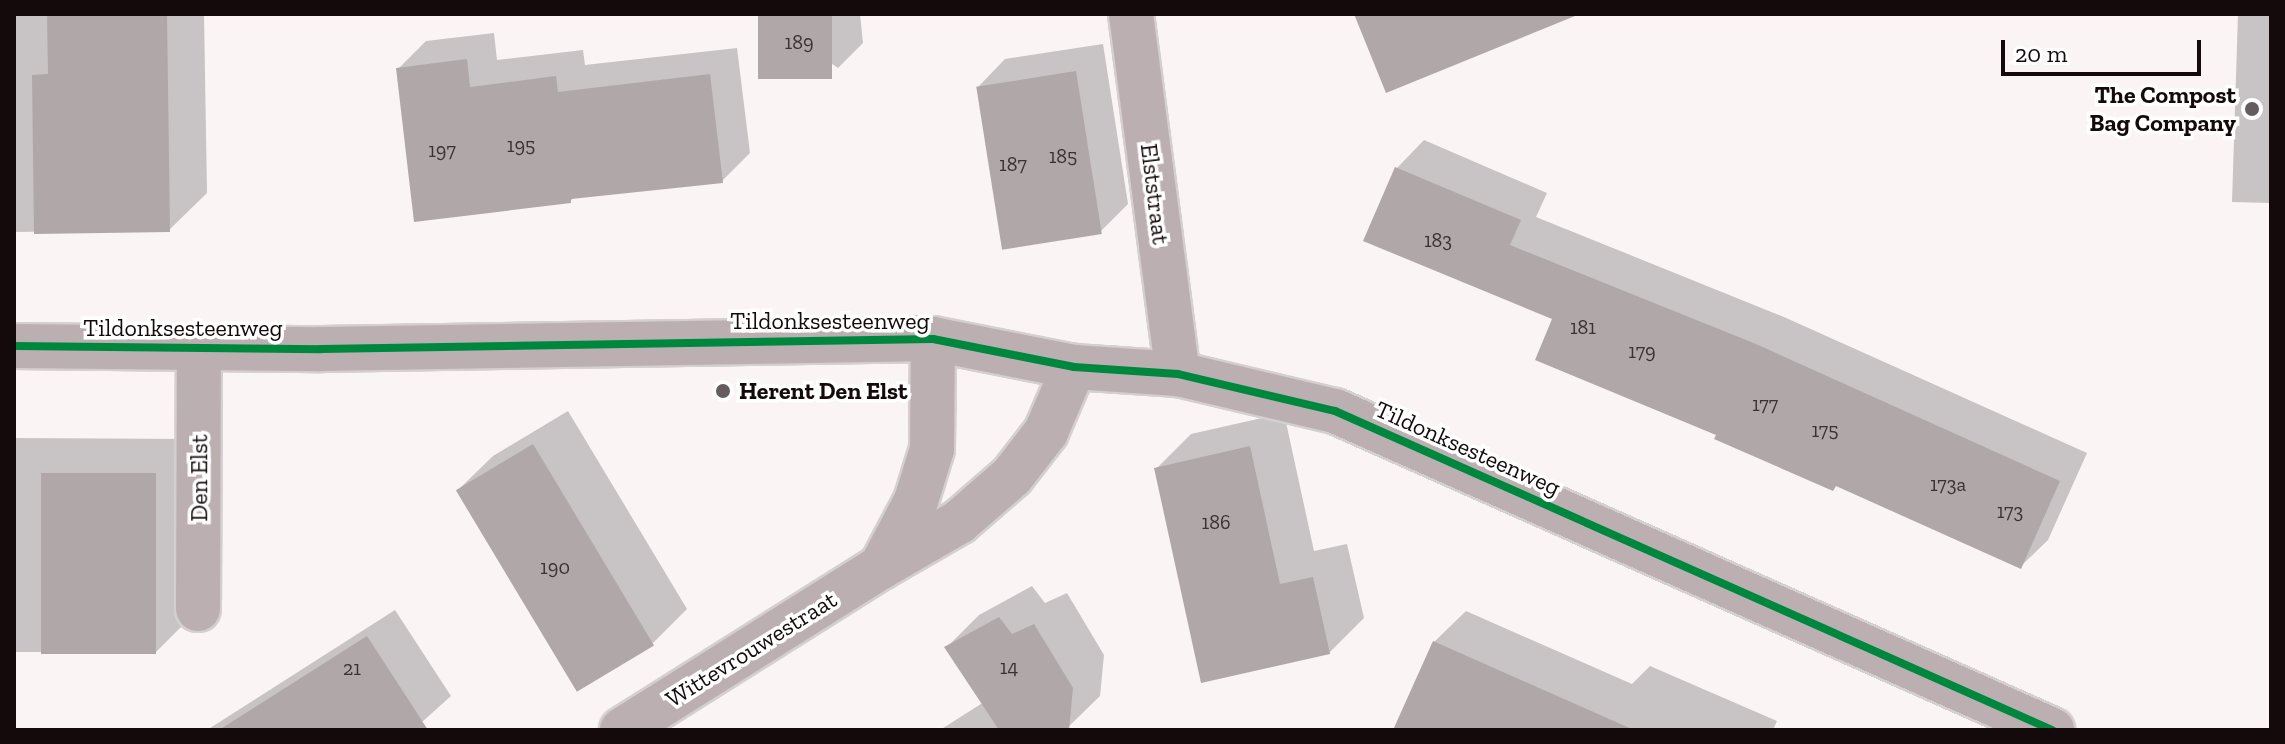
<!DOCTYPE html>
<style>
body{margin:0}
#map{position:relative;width:2285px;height:744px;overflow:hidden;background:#faf4f5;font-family:"Zilla Slab",serif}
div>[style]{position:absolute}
.shadow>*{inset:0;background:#0003}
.building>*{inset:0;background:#b0a7a9;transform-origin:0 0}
.roads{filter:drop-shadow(2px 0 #d4cfd1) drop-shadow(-2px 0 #d4cfd1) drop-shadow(0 2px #d4cfd1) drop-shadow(0 -2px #d4cfd1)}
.minor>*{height:44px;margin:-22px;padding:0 22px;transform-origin:22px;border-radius:22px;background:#bcafb2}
.cycleway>*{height:8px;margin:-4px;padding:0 4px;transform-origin:4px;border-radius:4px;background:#00873e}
.dots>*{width:22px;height:22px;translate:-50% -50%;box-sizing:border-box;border:4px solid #fff;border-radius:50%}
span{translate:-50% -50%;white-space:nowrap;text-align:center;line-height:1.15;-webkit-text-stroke:7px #fff;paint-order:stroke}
.number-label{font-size:20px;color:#3b3133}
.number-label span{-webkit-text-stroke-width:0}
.poi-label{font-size:24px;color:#140a0c;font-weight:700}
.right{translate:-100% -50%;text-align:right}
.left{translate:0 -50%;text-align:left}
.street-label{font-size:24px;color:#140a0c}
.frame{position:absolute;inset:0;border:16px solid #140a0c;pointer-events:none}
.scale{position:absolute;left:2001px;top:40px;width:200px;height:36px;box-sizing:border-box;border:4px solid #140a0c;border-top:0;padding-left:10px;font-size:24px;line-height:28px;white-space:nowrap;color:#140a0c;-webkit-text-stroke:6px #fff;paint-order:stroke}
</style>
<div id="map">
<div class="shadow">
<div style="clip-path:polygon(14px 14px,204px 14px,207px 193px,169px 230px,14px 232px)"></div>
<div style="clip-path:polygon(760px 14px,860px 14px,863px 43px,838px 68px)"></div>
<div style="clip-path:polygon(2238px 14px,2271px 14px,2271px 203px,2232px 202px)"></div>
<div style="clip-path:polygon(494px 33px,497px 60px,583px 50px,585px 65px,737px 48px,750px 153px,722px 181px,575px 197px,570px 201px,398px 69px,426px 41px)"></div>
<div style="clip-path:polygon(1103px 44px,1128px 204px,1100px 232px,978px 87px,1005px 59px)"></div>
<div style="clip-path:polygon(1424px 140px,1547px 193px,1536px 217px,1784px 317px,2087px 453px,2048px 540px,2020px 567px,1719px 434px,1554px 318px,1397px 168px)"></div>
<div style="clip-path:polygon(568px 411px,687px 609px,653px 643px,458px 490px,493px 456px)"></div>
<div style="clip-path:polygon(1284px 413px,1314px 551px,1347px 544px,1364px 618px,1329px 653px,1157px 468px,1191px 434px)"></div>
<div style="clip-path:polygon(14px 438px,190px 439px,190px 618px,156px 652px,14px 652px)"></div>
<div style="clip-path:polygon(1032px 586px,1045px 603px,1067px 593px,1104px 655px,1100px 696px,1065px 730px,940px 730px,984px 702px,947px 647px,979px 615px)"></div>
<div style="clip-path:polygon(395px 610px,451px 696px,413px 730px,207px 730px)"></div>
<div style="clip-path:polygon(1466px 611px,1632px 684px,1650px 666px,1777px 721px,1773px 730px,1395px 730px,1434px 642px)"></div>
</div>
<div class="building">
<div style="clip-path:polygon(47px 14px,167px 14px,170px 232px,34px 234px,32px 75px,48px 74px)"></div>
<div style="left:758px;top:14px;width:74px;height:65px"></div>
<div style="clip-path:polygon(1354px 14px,1574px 14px,1575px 16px,1386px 93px)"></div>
<div style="clip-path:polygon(467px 59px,470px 87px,556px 76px,558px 92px,710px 74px,723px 183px,571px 199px,571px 203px,414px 222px,396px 68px)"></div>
<div style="left:1076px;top:71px;width:165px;height:101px;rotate:81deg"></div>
<div style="clip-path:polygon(1395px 167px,1521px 220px,1510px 245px,1756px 344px,2060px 481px,2021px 569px,1836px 486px,1833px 491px,1714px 439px,1716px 435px,1535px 360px,1552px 319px,1363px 241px)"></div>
<div style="left:533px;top:444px;width:235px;height:90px;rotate:59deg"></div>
<div style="clip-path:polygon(1250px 446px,1280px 584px,1313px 577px,1330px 654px,1201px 683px,1154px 468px)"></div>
<div style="left:41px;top:473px;width:115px;height:181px"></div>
<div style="clip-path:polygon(999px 617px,1012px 634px,1034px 624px,1073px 688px,1069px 730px,999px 730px,944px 647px)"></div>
<div style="clip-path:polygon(367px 636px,428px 730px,219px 730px)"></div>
<div style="clip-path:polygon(1433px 641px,1634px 730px,1393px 730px)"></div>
</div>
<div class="roads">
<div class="minor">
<div style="left:1131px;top:14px;width:363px;rotate:82.6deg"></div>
<div style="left:14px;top:346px;width:307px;rotate:0.6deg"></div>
<div style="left:321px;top:349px;width:612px;rotate:-0.94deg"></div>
<div style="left:933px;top:339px;width:144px;rotate:11.2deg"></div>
<div style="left:1074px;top:367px;width:104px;rotate:3.9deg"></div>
<div style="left:1178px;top:374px;width:161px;rotate:13.3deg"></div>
<div style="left:1335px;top:411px;width:785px;rotate:23.98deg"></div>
<div style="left:881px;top:567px;width:75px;rotate:-62.1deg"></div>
<div style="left:916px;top:501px;width:54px;rotate:-72.9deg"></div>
<div style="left:932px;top:449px;width:110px;rotate:-89.5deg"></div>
<div style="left:198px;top:609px;width:261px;rotate:-89.8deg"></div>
<div style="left:622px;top:730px;width:306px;rotate:-32.2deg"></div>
<div style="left:881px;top:567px;width:90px;rotate:-30deg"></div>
<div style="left:959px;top:522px;width:70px;rotate:-41deg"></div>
<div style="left:1012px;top:476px;width:56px;rotate:-52.3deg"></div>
<div style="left:1046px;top:432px;width:71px;rotate:-66.7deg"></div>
</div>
</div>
<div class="cycleway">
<div style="left:14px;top:346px;width:307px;rotate:0.6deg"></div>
<div style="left:321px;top:349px;width:612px;rotate:-0.94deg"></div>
<div style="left:933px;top:339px;width:144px;rotate:11.2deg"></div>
<div style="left:1074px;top:367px;width:104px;rotate:3.9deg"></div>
<div style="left:1178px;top:374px;width:161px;rotate:13.3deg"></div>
<div style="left:1335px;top:411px;width:785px;rotate:23.98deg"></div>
</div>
<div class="dots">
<div style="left:2252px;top:109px;background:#645c5e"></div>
<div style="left:723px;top:391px;background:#645c5e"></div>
</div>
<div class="number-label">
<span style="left:799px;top:42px">189</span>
<span style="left:521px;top:145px">195</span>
<span style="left:442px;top:150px">197</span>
<span style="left:1063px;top:156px">185</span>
<span style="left:1013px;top:164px">187</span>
<span style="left:1438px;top:240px">183</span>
<span style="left:1583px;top:327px">181</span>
<span style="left:1642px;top:351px">179</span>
<span style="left:1765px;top:404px">177</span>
<span style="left:1825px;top:430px">175</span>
<span style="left:1948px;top:484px">173a</span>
<span style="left:2010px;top:511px">173</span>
<span style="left:1216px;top:522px">186</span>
<span style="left:555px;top:567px">190</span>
<span style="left:1009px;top:667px">14</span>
<span style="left:352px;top:668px">21</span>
</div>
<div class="poi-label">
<span class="right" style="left:2236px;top:109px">The Compost<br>Bag Company</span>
<span class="left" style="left:739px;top:391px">Herent Den Elst</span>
</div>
<div class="street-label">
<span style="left:1155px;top:194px;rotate:83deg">Elststraat</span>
<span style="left:830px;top:321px">Tildonksesteenweg</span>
<span style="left:183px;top:328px">Tildonksesteenweg</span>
<span style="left:1468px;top:448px;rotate:24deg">Tildonksesteenweg</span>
<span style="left:199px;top:478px;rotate:-90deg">Den Elst</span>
<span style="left:751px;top:649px;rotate:-32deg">Wittevrouwestraat</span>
</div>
<div class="frame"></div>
<div class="scale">20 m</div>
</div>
